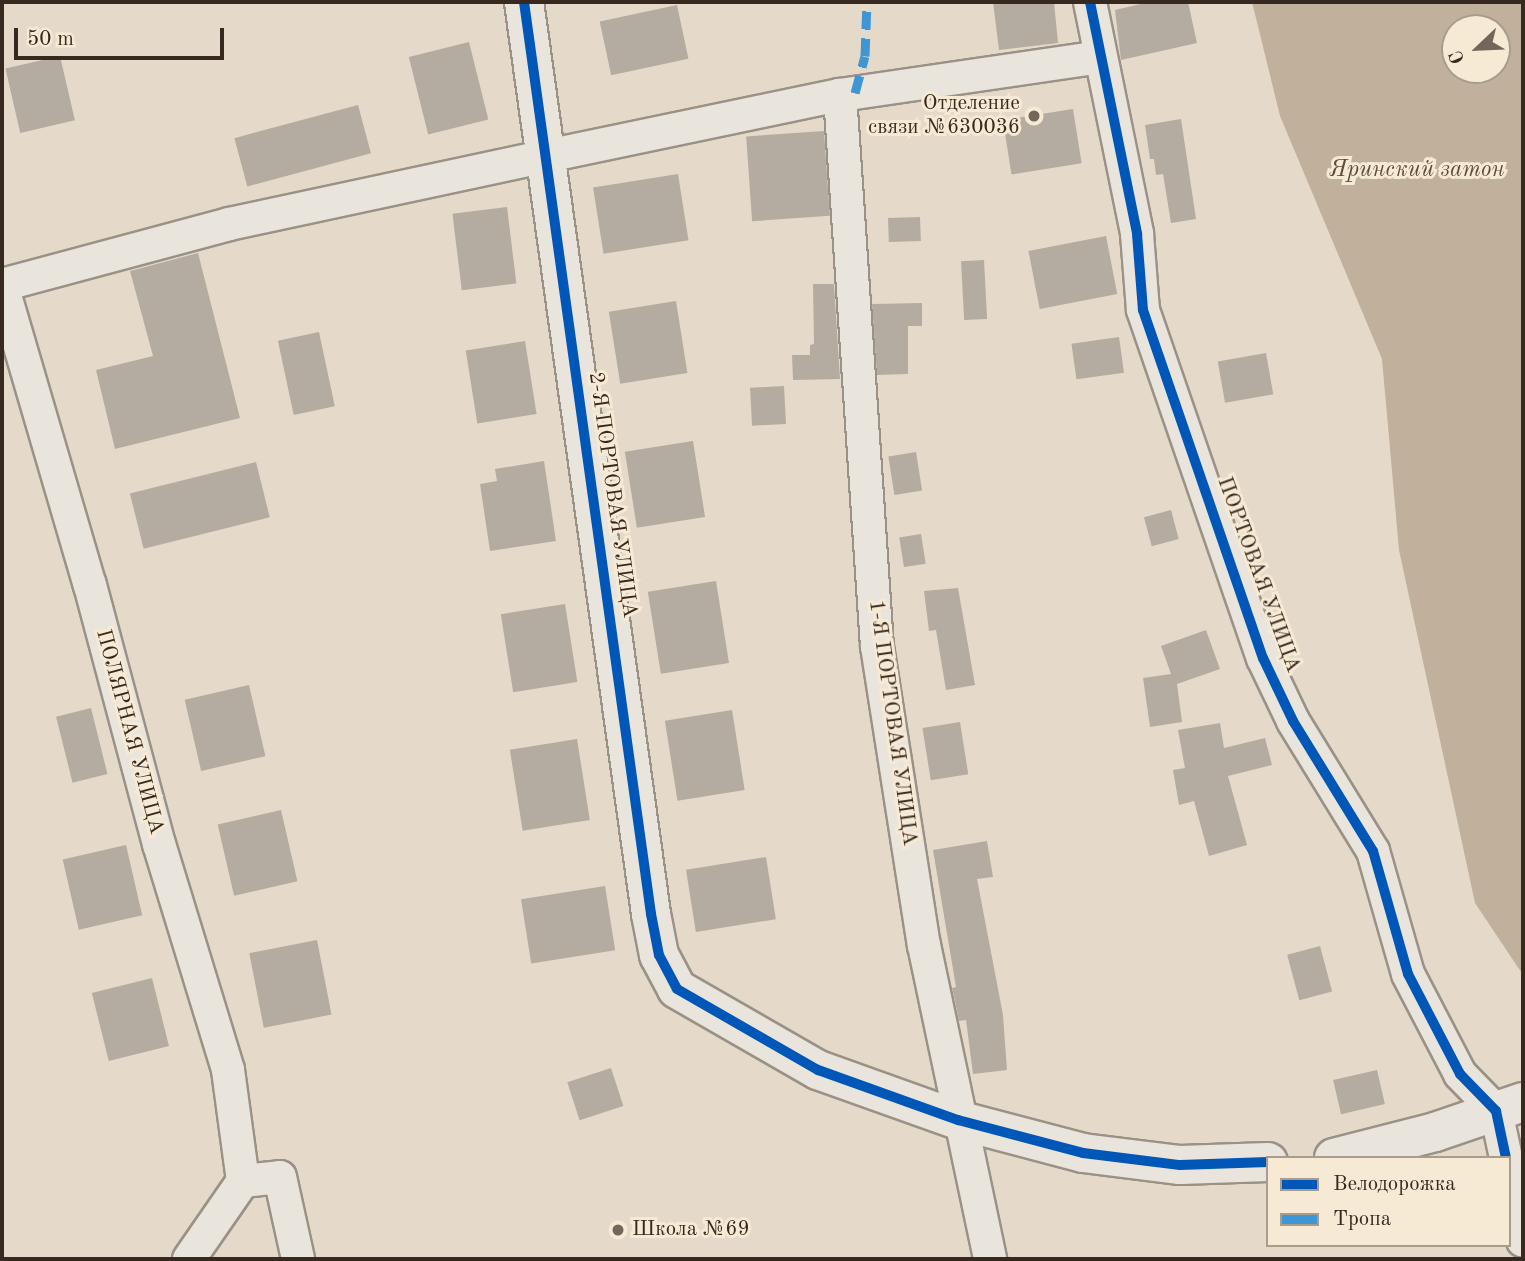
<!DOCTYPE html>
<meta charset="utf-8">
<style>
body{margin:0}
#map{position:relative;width:1525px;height:1261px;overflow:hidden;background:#e5dac9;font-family:"Old Standard TT",serif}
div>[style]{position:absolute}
.water>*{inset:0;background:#c1b19c}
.building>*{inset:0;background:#b4aca0;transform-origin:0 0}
.roads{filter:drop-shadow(2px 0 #9a9187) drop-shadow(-2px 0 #9a9187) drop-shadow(0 2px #9a9187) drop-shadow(0 -2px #9a9187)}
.minor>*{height:32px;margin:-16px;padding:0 16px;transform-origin:16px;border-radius:16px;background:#eae5dc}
.tertiary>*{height:38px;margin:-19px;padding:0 19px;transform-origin:19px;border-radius:19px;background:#eae5dc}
.quiet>*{height:9px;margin-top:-4.5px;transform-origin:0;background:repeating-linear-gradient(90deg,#3e96d5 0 18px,transparent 0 27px)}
.cycleway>*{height:10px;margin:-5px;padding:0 5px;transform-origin:5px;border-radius:5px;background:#0057b8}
.dots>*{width:19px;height:19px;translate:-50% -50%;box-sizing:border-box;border:4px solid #f6ead4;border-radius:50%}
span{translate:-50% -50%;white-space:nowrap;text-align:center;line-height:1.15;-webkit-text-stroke:6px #f6ead4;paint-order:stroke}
.poi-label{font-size:21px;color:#372820}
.right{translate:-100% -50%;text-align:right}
.left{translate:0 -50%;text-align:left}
.street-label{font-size:21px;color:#372820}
.water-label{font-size:23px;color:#5c4c3f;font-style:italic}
.frame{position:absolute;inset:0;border:4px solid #372820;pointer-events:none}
.legend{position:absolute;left:1266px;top:1156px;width:245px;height:91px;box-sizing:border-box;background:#f6ead4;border:2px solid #aa9c8c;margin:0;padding:9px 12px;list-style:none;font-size:21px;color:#372820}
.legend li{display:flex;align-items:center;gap:14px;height:35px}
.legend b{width:35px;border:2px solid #aa9c8c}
.north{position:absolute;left:1441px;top:14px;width:70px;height:70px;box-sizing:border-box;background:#f6ead4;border:2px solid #aa9c8c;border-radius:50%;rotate:247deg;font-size:19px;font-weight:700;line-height:28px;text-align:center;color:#372820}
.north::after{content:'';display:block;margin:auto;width:24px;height:32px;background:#74665b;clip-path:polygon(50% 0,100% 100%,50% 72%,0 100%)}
.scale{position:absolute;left:14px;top:28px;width:210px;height:32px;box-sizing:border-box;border:4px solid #372820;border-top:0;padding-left:9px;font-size:21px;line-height:24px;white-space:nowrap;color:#372820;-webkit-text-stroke:5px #f6ead4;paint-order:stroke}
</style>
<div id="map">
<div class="water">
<div style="clip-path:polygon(evenodd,1252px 2px,1523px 2px,1523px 975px,1475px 903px,1399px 550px,1382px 359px,1280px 116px,1252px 2px,1455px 28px,1497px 28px,1497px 70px,1455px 70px,1455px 28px)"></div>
</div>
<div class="building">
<div style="clip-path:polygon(993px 2px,1054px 2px,1058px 43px,999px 50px)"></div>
<div style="clip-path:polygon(1149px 2px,1188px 2px,1197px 43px,1121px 60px,1115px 10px)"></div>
<div style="left:677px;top:5px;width:55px;height:79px;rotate:78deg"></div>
<div style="left:469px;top:42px;width:80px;height:62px;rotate:76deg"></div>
<div style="left:60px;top:56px;width:66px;height:56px;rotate:77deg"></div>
<div style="left:358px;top:105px;width:50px;height:128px;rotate:75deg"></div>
<div style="left:1073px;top:109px;width:55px;height:71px;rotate:81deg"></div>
<div style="clip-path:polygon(1181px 119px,1196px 219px,1171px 223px,1163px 174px,1156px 175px,1154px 159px,1150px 159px,1145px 125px)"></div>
<div style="left:824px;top:131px;width:85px;height:78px;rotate:86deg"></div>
<div style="left:678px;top:174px;width:67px;height:86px;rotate:81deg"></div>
<div style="left:507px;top:207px;width:77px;height:55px;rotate:83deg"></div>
<div style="left:920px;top:217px;width:24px;height:32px;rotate:88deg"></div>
<div style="left:1106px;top:236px;width:59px;height:79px;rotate:79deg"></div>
<div style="clip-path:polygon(198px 253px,240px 418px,115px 449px,96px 370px,153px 356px,130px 271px)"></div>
<div style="left:984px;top:260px;width:59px;height:23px;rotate:87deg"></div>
<div style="clip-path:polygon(813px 284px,834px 284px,840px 379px,793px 380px,792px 355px,810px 355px,810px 345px,814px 344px)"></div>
<div style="left:676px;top:301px;width:73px;height:68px;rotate:81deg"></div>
<div style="clip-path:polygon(922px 303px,922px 326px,908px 326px,908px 374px,877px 375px,872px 304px)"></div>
<div style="left:319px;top:332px;width:76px;height:42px;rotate:78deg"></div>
<div style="left:1119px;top:337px;width:36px;height:48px;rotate:82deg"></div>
<div style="left:525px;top:341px;width:74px;height:60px;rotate:81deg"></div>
<div style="left:1266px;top:353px;width:42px;height:49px;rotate:80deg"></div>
<div style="left:784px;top:386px;width:38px;height:34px;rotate:87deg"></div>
<div style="left:693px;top:441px;width:77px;height:69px;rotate:81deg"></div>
<div style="left:916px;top:452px;width:39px;height:28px;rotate:81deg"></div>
<div style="clip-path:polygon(544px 461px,556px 541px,490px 551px,480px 484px,497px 481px,495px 469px)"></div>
<div style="left:256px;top:462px;width:57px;height:130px;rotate:76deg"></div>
<div style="left:1171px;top:510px;width:30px;height:28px;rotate:75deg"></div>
<div style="left:921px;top:534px;width:30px;height:22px;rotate:81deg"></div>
<div style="left:716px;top:581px;width:83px;height:69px;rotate:81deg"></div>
<div style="clip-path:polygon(958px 588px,975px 685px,946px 690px,936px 630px,929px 631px,924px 591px)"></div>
<div style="left:565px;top:604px;width:79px;height:65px;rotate:81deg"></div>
<div style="clip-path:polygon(1206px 630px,1220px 669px,1177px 684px,1182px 722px,1150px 727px,1143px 678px,1171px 674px,1161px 646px)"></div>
<div style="left:249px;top:685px;width:73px;height:66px;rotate:77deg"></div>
<div style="left:91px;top:708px;width:68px;height:36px;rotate:76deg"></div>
<div style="left:732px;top:710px;width:81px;height:68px;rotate:81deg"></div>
<div style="left:960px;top:722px;width:53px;height:38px;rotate:81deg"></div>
<div style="clip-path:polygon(1220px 723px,1224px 748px,1265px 738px,1272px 765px,1228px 776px,1247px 845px,1209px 856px,1194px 801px,1179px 805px,1173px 770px,1185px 768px,1178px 730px)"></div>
<div style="left:577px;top:739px;width:82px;height:68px;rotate:81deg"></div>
<div style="left:281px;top:810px;width:73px;height:65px;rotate:77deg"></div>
<div style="clip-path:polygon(987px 841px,993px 877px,977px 879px,1003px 1015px,1007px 1070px,973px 1074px,966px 1020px,959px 1021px,954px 996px,952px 988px,956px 987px,933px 850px)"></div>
<div style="left:126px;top:845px;width:72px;height:65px;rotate:77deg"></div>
<div style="left:766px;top:857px;width:63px;height:81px;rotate:81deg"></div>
<div style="left:605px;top:886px;width:65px;height:85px;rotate:81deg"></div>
<div style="left:317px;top:940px;width:76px;height:69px;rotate:79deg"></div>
<div style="left:1320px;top:946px;width:47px;height:34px;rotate:75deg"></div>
<div style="left:152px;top:978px;width:70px;height:62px;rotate:76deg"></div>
<div style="left:611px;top:1068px;width:40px;height:46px;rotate:72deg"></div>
<div style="left:1377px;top:1070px;width:35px;height:45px;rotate:77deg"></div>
</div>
<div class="roads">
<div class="minor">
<div style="left:1090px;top:2px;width:237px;rotate:78.5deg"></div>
<div style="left:1137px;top:234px;width:76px;rotate:85.5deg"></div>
<div style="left:1143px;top:310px;width:368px;rotate:71deg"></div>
<div style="left:1263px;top:658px;width:70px;rotate:64.5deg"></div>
<div style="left:1293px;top:721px;width:153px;rotate:58.4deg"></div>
<div style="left:1373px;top:851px;width:128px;rotate:74.1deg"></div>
<div style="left:1408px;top:974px;width:113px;rotate:62.5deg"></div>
<div style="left:1460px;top:1074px;width:52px;rotate:45.8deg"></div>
<div style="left:1496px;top:1111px;width:48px;rotate:78deg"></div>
<div style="left:840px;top:95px;width:552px;rotate:86.16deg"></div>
<div style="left:877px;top:646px;width:303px;rotate:81.1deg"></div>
<div style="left:924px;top:945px;width:321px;rotate:78.1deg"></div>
<div style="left:2px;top:285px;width:235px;rotate:-15deg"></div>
<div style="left:229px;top:224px;width:325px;rotate:-12.1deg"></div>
<div style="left:547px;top:156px;width:299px;rotate:-11.8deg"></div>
<div style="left:840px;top:95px;width:262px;rotate:-8.3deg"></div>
<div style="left:2px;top:285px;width:313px;rotate:73.7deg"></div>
<div style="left:90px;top:585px;width:268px;rotate:75.1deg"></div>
<div style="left:159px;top:844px;width:236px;rotate:73deg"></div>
<div style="left:228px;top:1070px;width:112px;rotate:82.3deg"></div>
<div style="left:1509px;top:1173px;width:69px;rotate:78.4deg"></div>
<div style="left:189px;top:1259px;width:95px;rotate:-55.3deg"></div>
<div style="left:243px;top:1181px;width:37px;rotate:-6deg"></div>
<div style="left:280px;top:1177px;width:84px;rotate:77.6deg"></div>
</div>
<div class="tertiary">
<div style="left:524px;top:2px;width:921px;rotate:82.07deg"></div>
<div style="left:651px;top:914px;width:42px;rotate:79deg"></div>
<div style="left:659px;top:955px;width:38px;rotate:62deg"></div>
<div style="left:677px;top:989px;width:163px;rotate:29.9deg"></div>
<div style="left:818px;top:1070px;width:149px;rotate:19.7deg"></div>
<div style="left:958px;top:1120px;width:129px;rotate:14.8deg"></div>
<div style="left:1083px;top:1153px;width:98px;rotate:7.1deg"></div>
<div style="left:1180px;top:1165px;width:88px;rotate:-2deg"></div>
<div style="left:1334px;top:1158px;width:104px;rotate:-14.4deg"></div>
<div style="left:1435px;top:1132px;width:93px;rotate:-18.8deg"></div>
</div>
</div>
<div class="quiet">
<div style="left:855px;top:93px;width:38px;rotate:-75deg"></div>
<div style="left:865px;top:56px;width:54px;rotate:-87.9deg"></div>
</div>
<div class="cycleway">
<div style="left:524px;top:2px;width:921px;rotate:82.07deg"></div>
<div style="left:651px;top:914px;width:42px;rotate:79deg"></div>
<div style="left:659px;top:955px;width:38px;rotate:62deg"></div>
<div style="left:677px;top:989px;width:163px;rotate:29.9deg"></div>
<div style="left:818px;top:1070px;width:149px;rotate:19.7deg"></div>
<div style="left:958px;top:1120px;width:129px;rotate:14.8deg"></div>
<div style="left:1083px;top:1153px;width:98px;rotate:7.1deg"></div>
<div style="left:1180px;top:1165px;width:88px;rotate:-2deg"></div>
<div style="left:1090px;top:2px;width:237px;rotate:78.5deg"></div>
<div style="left:1137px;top:234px;width:76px;rotate:85.5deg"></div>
<div style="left:1143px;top:310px;width:368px;rotate:71deg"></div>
<div style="left:1263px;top:658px;width:70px;rotate:64.5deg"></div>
<div style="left:1293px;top:721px;width:153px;rotate:58.4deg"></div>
<div style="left:1373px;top:851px;width:128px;rotate:74.1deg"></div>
<div style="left:1408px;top:974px;width:113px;rotate:62.5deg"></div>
<div style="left:1460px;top:1074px;width:52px;rotate:45.8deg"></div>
<div style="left:1496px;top:1111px;width:48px;rotate:78deg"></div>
</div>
<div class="dots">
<div style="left:1034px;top:116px;background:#74665b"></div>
<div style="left:618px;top:1230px;background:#74665b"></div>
</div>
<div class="poi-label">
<span class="right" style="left:1020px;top:116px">Отделение<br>связи №630036</span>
<span class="left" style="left:632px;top:1230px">Школа №69</span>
</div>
<div class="street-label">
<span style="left:612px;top:495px;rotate:82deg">2-Я ПОРТОВАЯ УЛИЦА</span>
<span style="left:1258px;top:575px;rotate:70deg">ПОРТОВАЯ УЛИЦА</span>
<span style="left:892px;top:723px;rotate:82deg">1-Я ПОРТОВАЯ УЛИЦА</span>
<span style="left:129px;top:732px;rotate:75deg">ПОЛЯРНАЯ УЛИЦА</span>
</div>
<div class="water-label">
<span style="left:1417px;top:170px">Яринский затон</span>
</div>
<div class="frame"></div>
<ul class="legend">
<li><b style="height:9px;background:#0057b8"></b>Велодорожка</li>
<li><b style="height:9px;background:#3e96d5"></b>Тропа</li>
</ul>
<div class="north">С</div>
<div class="scale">50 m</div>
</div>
